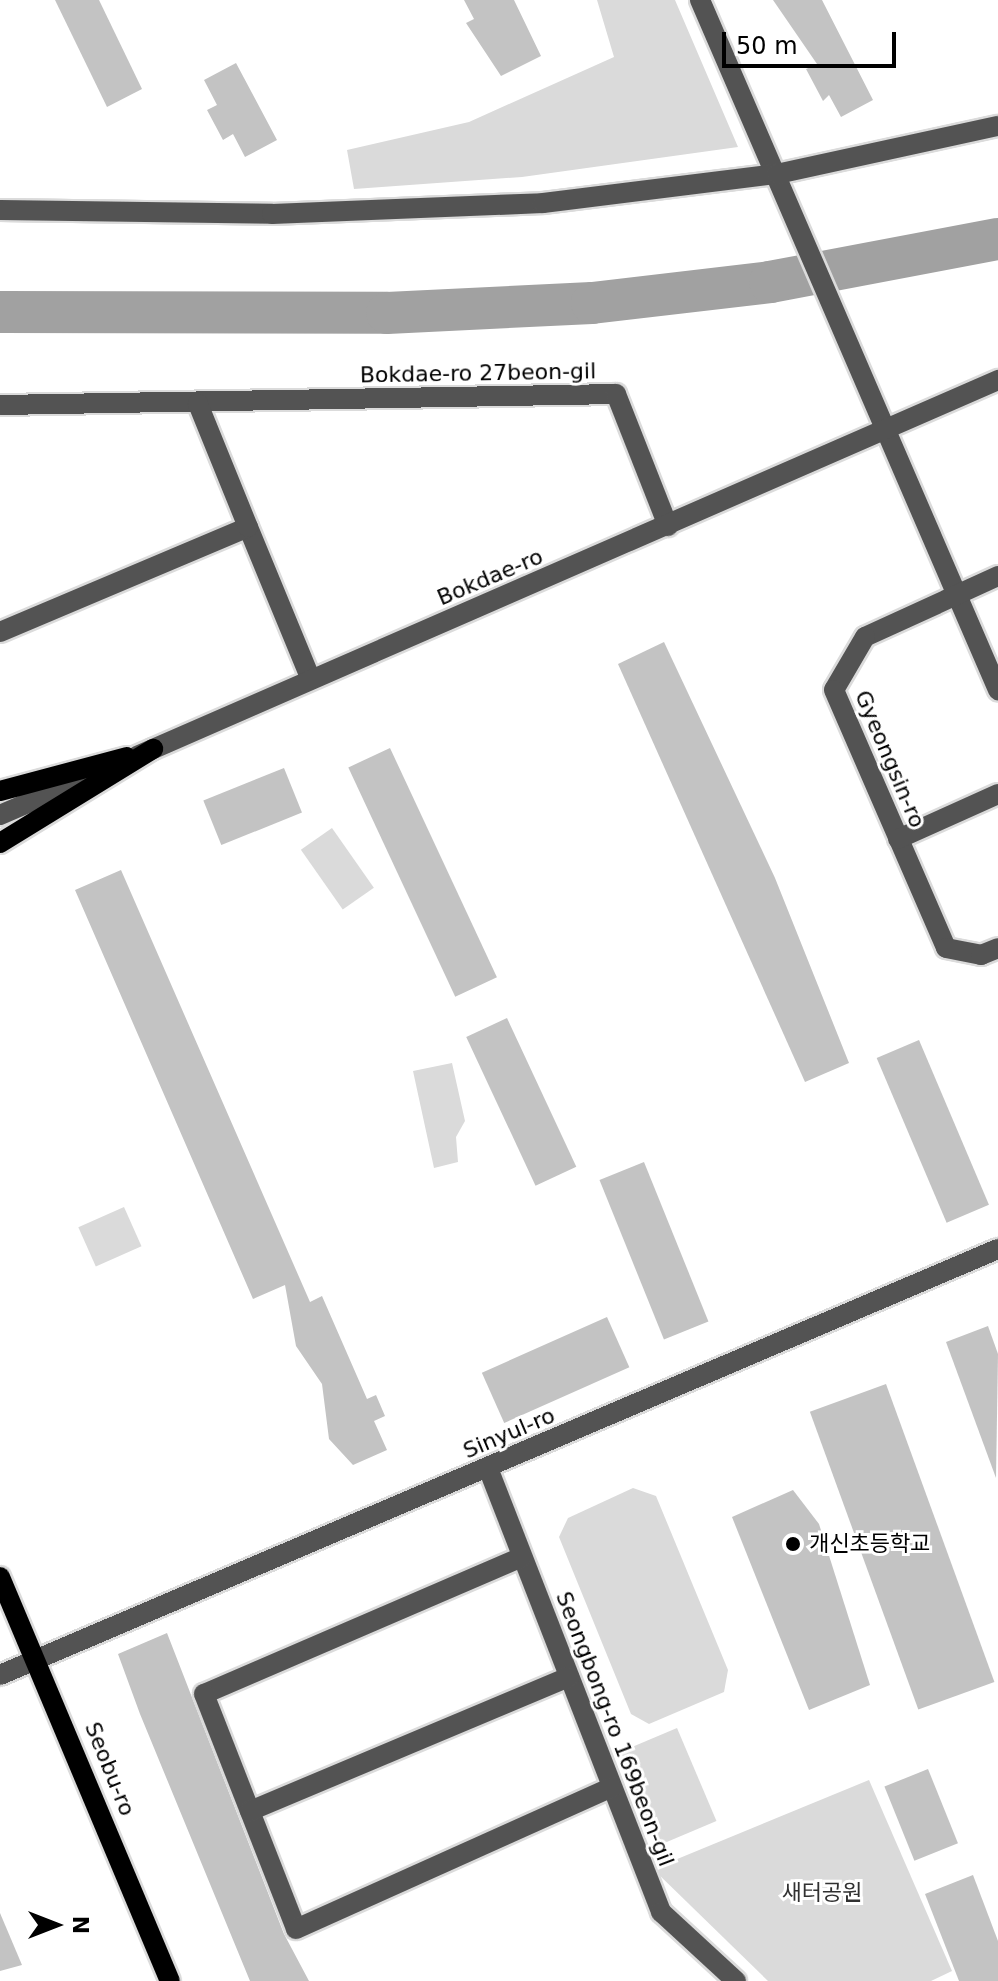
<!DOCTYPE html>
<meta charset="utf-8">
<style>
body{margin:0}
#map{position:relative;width:998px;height:1981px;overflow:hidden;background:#fff;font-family:"DejaVu Sans","Noto Sans KR",sans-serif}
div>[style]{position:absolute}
.green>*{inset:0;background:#dadada;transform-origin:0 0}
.river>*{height:42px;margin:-21px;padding:0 21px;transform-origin:21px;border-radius:21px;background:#a1a1a1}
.building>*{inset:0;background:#c3c3c3;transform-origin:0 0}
.roads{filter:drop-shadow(2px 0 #dbdbdb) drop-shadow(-2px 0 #dbdbdb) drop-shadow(0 2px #dbdbdb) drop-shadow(0 -2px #dbdbdb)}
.minor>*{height:20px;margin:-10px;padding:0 10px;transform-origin:10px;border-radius:10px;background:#535353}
.major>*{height:20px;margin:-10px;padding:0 10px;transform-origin:10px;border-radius:10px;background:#000}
.dots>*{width:22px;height:22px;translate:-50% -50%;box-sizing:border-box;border:4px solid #fff;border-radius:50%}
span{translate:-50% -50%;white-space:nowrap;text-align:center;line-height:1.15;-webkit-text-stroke:6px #fff;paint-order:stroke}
.street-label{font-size:22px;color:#000}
.poi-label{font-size:22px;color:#000}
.left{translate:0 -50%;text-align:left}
.park-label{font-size:22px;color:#313131}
.north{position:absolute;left:16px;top:1885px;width:80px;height:80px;-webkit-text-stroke:6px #fff;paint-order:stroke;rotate:90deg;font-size:22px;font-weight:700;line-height:32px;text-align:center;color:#000}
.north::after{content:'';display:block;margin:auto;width:28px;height:36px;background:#000;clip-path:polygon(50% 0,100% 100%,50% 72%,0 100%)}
.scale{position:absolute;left:722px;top:32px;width:174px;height:36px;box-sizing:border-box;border:4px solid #000;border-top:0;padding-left:10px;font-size:24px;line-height:28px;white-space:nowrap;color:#000;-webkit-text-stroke:6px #fff;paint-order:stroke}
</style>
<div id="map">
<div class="green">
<div style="clip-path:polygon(597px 0,675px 0,738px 147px,522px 177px,354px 189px,347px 150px,469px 122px,614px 57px)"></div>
<div style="left:332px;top:828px;width:73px;height:38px;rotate:55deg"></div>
<div style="clip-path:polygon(452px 1063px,465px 1121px,456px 1137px,458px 1162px,434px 1168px,413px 1071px)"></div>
<div style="left:124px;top:1207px;width:43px;height:50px;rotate:66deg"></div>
<div style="clip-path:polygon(633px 1488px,656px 1496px,728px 1670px,724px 1692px,649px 1724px,631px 1714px,559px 1537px,568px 1518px)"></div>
<div style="left:677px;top:1728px;width:101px;height:63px;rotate:67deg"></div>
<div style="clip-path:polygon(869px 1780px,952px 1971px,931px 1981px,768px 1981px,653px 1869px)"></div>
</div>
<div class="river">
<div style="left:0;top:312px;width:387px;rotate:0.1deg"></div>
<div style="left:387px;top:313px;width:205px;rotate:-2.8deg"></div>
<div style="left:592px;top:303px;width:179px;rotate:-6.7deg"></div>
<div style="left:770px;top:282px;width:232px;rotate:-10.7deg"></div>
</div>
<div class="building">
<div style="clip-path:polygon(55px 0,99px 0,142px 89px,107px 107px)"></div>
<div style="clip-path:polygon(464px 0,514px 0,541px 56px,501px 76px,466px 23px,474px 19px)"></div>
<div style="clip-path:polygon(773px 0,822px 0,873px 100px,841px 117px,829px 95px,823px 101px,806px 69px,817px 64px)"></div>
<div style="clip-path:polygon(236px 63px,277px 140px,245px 157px,233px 134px,223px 140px,207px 110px,217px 105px,204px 80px)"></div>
<div style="clip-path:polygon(664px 642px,775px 878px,849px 1063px,805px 1082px,618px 664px)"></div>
<div style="left:390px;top:748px;width:253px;height:46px;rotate:65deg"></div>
<div style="left:284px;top:768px;width:48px;height:87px;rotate:68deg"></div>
<div style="clip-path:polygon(121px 870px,310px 1302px,322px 1296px,367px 1399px,376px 1395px,385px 1416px,374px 1421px,387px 1450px,353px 1465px,329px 1439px,322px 1384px,296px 1346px,285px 1285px,253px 1299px,75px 890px)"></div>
<div style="left:507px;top:1018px;width:164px;height:45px;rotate:65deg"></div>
<div style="left:919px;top:1040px;width:179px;height:46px;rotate:67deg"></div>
<div style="left:644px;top:1162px;width:172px;height:48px;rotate:68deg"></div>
<div style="left:607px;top:1317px;width:55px;height:137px;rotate:66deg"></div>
<div style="clip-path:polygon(988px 1326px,998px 1354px,996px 1478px,946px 1342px)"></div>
<div style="left:886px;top:1384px;width:317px;height:81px;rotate:70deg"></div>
<div style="clip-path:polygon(793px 1490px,819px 1524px,870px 1685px,809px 1710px,732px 1517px)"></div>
<div style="clip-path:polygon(167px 1633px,284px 1934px,309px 1981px,250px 1981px,140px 1714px,118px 1654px)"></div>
<div style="left:928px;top:1769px;width:80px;height:47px;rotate:68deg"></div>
<div style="clip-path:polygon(973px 1875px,998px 1941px,998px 1981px,959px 1981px,925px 1894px)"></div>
<div style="clip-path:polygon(0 1913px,22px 1965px,0 1971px)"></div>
</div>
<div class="roads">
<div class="minor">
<div style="left:700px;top:0;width:752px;rotate:66.64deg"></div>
<div style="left:0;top:210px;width:272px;rotate:0.8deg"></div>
<div style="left:272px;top:214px;width:271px;rotate:-2.3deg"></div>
<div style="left:543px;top:203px;width:236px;rotate:-7.1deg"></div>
<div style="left:777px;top:174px;width:226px;rotate:-12.3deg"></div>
<div style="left:0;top:405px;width:616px;rotate:-1.02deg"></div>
<div style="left:616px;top:394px;width:142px;rotate:68.5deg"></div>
<div style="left:248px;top:527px;width:165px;rotate:67.6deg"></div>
<div style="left:998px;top:576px;width:146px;rotate:155.4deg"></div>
<div style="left:865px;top:637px;width:61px;rotate:120.3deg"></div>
<div style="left:834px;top:690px;width:281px;rotate:66.5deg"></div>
<div style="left:946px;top:948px;width:36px;rotate:11deg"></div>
<div style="left:981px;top:955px;width:18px;rotate:-22deg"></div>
<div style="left:0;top:632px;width:269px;rotate:-22.9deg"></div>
<div style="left:248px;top:527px;width:133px;rotate:-112.1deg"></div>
<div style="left:137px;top:756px;width:940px;rotate:-23.59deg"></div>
<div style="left:0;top:815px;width:116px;rotate:-23.3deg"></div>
<div style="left:898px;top:839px;width:110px;rotate:-24.2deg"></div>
<div style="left:488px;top:1468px;width:477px;rotate:68.7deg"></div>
<div style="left:661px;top:1912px;width:102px;rotate:42.6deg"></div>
<div style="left:522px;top:1557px;width:346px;rotate:156.7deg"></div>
<div style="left:204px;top:1694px;width:252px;rotate:68.6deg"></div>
<div style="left:296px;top:1929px;width:346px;rotate:-24.2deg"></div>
<div style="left:0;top:1675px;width:1085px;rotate:-23.12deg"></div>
<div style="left:250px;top:1811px;width:346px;rotate:-22.8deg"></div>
</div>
<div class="major">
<div style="left:0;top:791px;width:131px;rotate:-15deg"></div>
<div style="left:0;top:843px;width:180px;rotate:-31.6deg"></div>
<div style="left:0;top:1577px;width:438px;rotate:67.2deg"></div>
</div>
</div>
<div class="dots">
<div style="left:793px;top:1544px;background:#000"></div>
</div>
<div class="street-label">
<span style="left:478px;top:373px;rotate:-1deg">Bokdae-ro 27beon-gil</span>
<span style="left:490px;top:577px;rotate:-23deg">Bokdae-ro</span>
<span style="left:890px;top:759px;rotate:67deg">Gyeongsin-ro</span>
<span style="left:509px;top:1433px;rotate:-23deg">Sinyul-ro</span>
<span style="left:615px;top:1729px;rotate:69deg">Seongbong-ro 169beon-gil</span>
<span style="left:110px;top:1769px;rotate:68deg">Seobu-ro</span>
</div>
<div class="poi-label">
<span class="left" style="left:809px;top:1544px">개신초등학교</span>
</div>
<div class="park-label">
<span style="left:822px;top:1893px">새터공원</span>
</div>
<div class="north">N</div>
<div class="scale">50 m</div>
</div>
